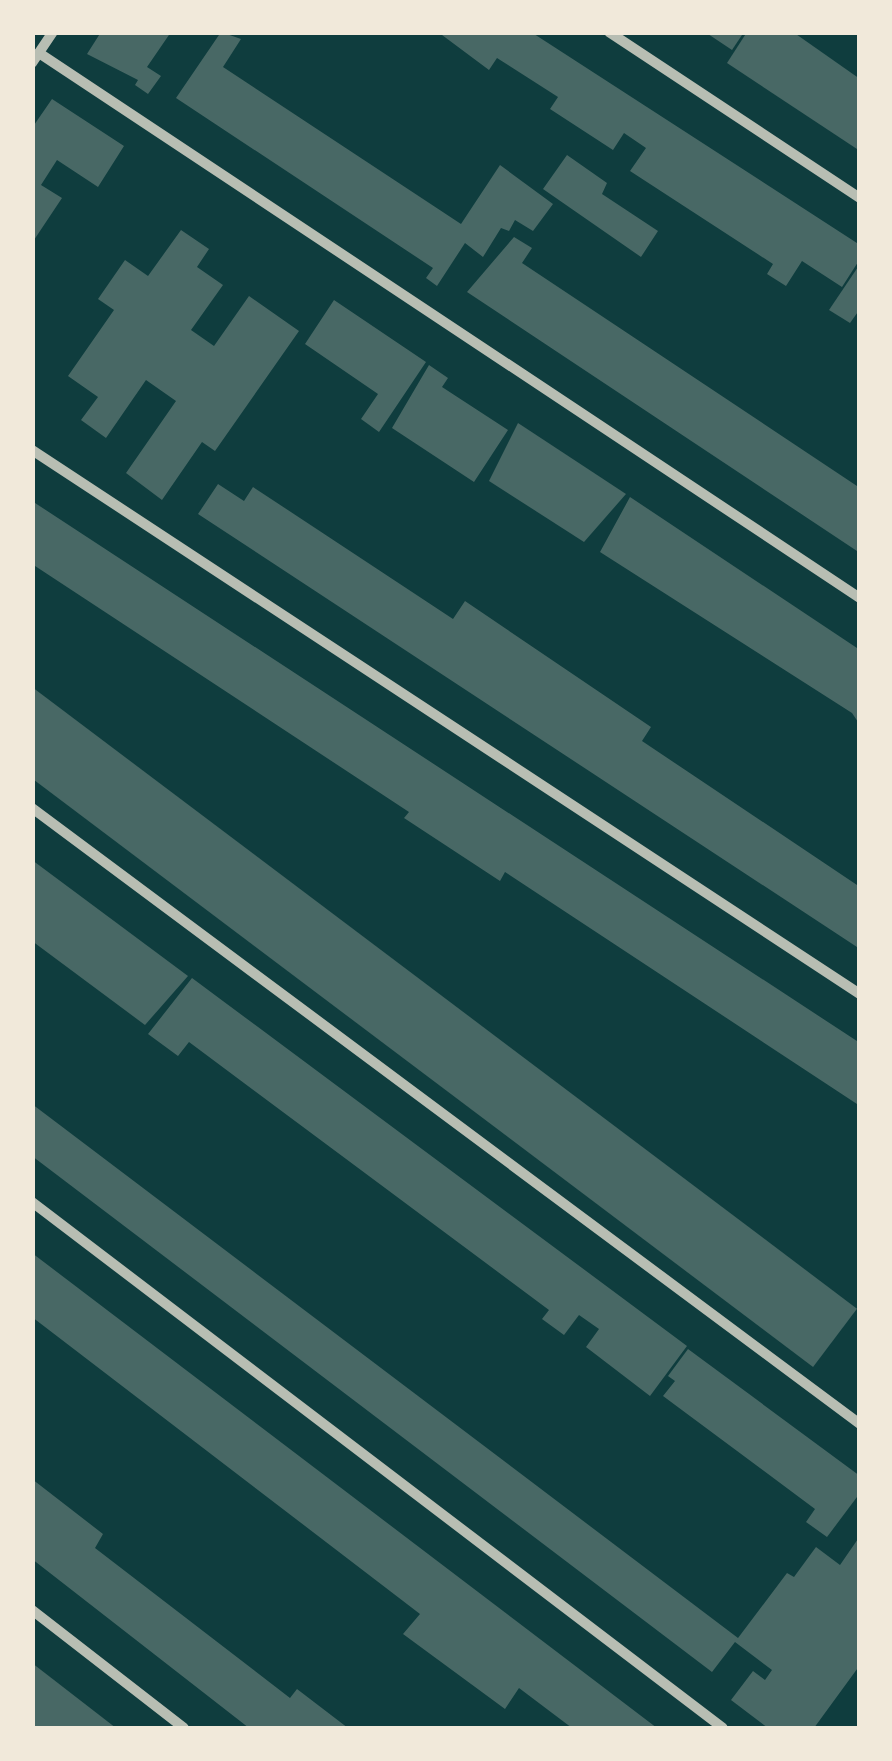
<!DOCTYPE html>
<style>
body{margin:0}
#map{position:relative;width:892px;height:1761px;overflow:hidden;background:#0f3d3e;font-family:"Golos Text",sans-serif}
div>[style]{position:absolute}
.building>*{inset:0;background:#486865;transform-origin:0 0}
.minor>*{height:10px;margin:-5px;padding:0 5px;transform-origin:5px;border-radius:5px;background:#b8beb3}
span{translate:-50% -50%;white-space:nowrap;text-align:center;line-height:1.15;-webkit-text-stroke:8px #f1e9da;paint-order:stroke}
.frame{position:absolute;inset:0;border:35px solid #f1e9da;pointer-events:none}
</style>
<div id="map">
<div class="building">
<div style="clip-path:polygon(101px 32px,171px 32px,147px 67px,161px 76px,148px 94px,135px 85px,138px 80px,87px 54px)"></div>
<div style="clip-path:polygon(221px 32px,241px 39px,223px 67px,461px 224px,500px 165px,553px 204px,533px 231px,515px 220px,509px 231px,501px 228px,483px 257px,465px 243px,437px 286px,426px 278px,433px 268px,176px 98px)"></div>
<div style="clip-path:polygon(438px 32px,531px 32px,860px 245px,860px 259px,842px 287px,802px 261px,786px 286px,767px 274px,773px 264px,630px 171px,646px 148px,624px 133px,613px 150px,550px 109px,558px 97px,497px 58px,489px 70px)"></div>
<div style="clip-path:polygon(705px 32px,744px 32px,732px 50px)"></div>
<div style="clip-path:polygon(747px 32px,793px 32px,860px 79px,860px 151px,727px 63px)"></div>
<div style="clip-path:polygon(52px 99px,124px 146px,98px 187px,57px 160px,41px 185px,62px 198px,32px 243px,32px 128px)"></div>
<div style="clip-path:polygon(567px 155px,607px 183px,602px 194px,658px 231px,641px 257px,543px 189px)"></div>
<div style="clip-path:polygon(181px 230px,209px 249px,197px 267px,223px 285px,191px 330px,214px 346px,249px 296px,299px 331px,215px 451px,202px 442px,162px 500px,126px 473px,176px 401px,146px 380px,106px 438px,81px 420px,98px 397px,68px 376px,114px 310px,98px 299px,125px 260px,148px 276px)"></div>
<div style="clip-path:polygon(514px 237px,532px 248px,522px 263px,860px 488px,860px 553px,467px 292px)"></div>
<div style="clip-path:polygon(860px 264px,860px 309px,850px 323px,829px 310px)"></div>
<div style="clip-path:polygon(334px 300px,426px 362px,379px 432px,361px 419px,378px 394px,305px 344px)"></div>
<div style="clip-path:polygon(429px 365px,448px 378px,442px 387px,508px 430px,474px 482px,392px 428px)"></div>
<div style="clip-path:polygon(518px 423px,626px 494px,584px 542px,489px 481px)"></div>
<div style="clip-path:polygon(218px 484px,244px 501px,253px 487px,453px 619px,465px 601px,651px 727px,642px 741px,860px 887px,860px 949px,198px 514px)"></div>
<div style="clip-path:polygon(630px 497px,860px 650px,860px 725px,852px 713px,600px 552px)"></div>
<div style="clip-path:polygon(32px 501px,860px 1043px,860px 1106px,505px 872px,500px 881px,404px 818px,409px 812px,32px 564px)"></div>
<div style="left:32px;top:687px;width:1033px;height:73px;rotate:37deg"></div>
<div style="clip-path:polygon(32px 860px,188px 976px,145px 1025px,32px 941px)"></div>
<div style="clip-path:polygon(192px 978px,687px 1346px,650px 1396px,586px 1347px,599px 1329px,579px 1315px,564px 1335px,542px 1319px,549px 1310px,189px 1042px,178px 1056px,148px 1034px)"></div>
<div style="clip-path:polygon(32px 1104px,738px 1638px,787px 1573px,794px 1577px,816px 1547px,840px 1565px,860px 1536px,860px 1665px,814px 1728px,768px 1728px,731px 1700px,753px 1671px,765px 1680px,772px 1670px,735px 1642px,712px 1672px,32px 1156px)"></div>
<div style="clip-path:polygon(32px 1253px,657px 1728px,572px 1728px,519px 1688px,505px 1709px,403px 1634px,420px 1614px,32px 1317px)"></div>
<div style="clip-path:polygon(688px 1349px,860px 1476px,860px 1493px,827px 1537px,806px 1522px,815px 1509px,663px 1396px,675px 1381px,668px 1376px)"></div>
<div style="clip-path:polygon(32px 1479px,103px 1534px,95px 1548px,290px 1698px,297px 1689px,348px 1728px,249px 1728px,32px 1559px)"></div>
<div style="clip-path:polygon(32px 1663px,116px 1728px,32px 1726px)"></div>
</div>
<div class="minor">
<div style="left:609px;top:32px;width:301px;rotate:33.5deg"></div>
<div style="left:39px;top:53px;width:985px;rotate:33.58deg"></div>
<div style="left:32px;top:63px;width:37px;rotate:-56deg"></div>
<div style="left:32px;top:450px;width:991px;rotate:33.31deg"></div>
<div style="left:32px;top:808px;width:1032px;rotate:36.65deg"></div>
<div style="left:32px;top:1202px;width:868px;rotate:37.28deg"></div>
<div style="left:32px;top:1610px;width:192px;rotate:37.8deg"></div>
</div>
<div class="frame"></div>
</div>
